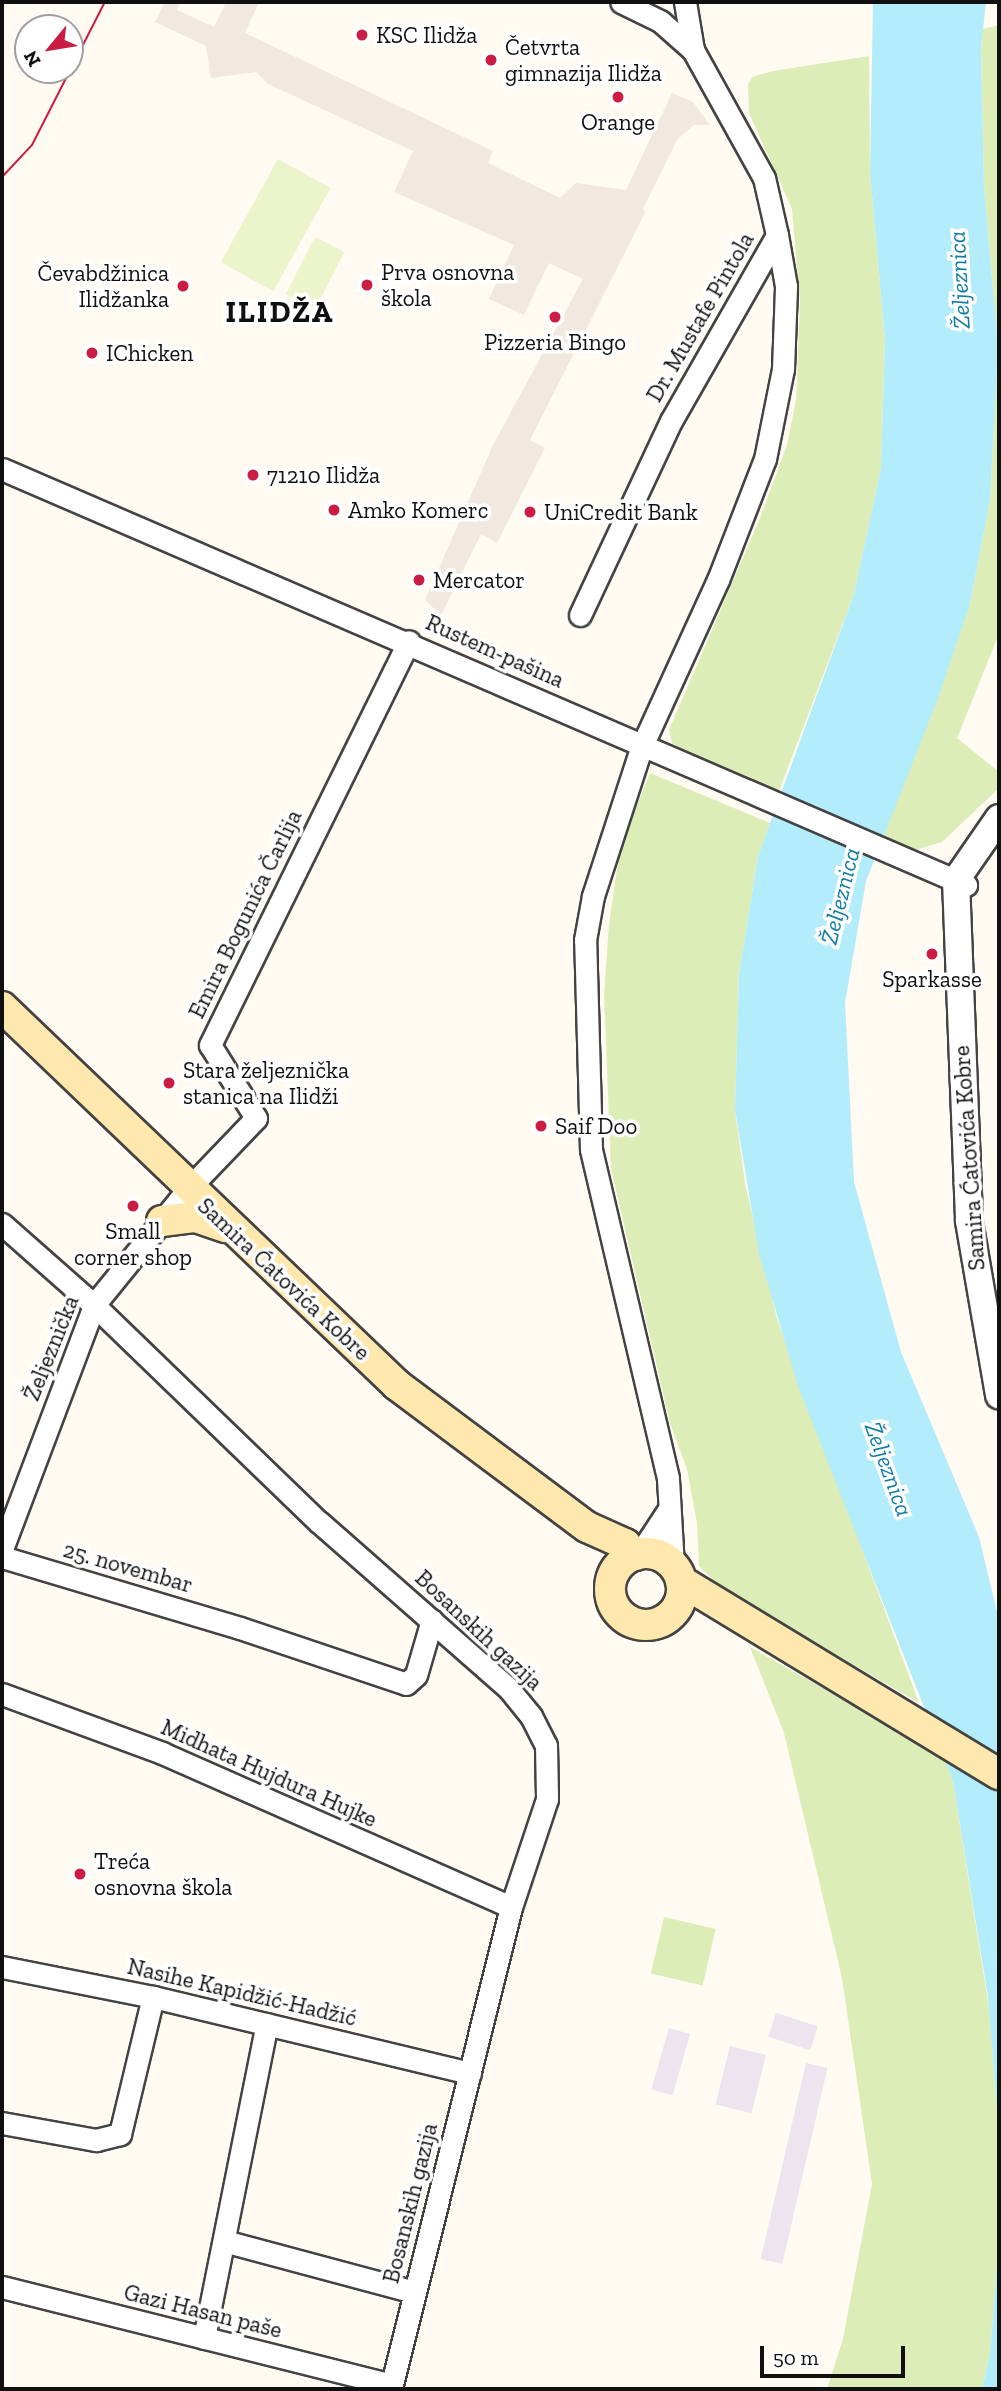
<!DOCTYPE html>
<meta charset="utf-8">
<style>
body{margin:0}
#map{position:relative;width:1001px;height:2391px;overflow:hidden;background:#fffaf2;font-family:"Zilla Slab",serif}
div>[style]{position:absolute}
.industrial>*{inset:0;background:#ece4ef;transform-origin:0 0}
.green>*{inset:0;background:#ddedb8;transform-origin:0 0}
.pitch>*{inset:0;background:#ecf4cb;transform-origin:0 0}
.plaza>*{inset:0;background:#f1e9df}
.water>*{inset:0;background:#b3ecfa}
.roads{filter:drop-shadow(2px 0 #434343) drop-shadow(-2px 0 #434343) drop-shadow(0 2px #434343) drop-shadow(0 -2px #434343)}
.minor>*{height:21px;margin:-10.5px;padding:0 10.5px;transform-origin:10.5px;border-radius:10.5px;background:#fff}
.tertiary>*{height:26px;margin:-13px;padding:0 13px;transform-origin:13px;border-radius:13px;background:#fff}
.secondary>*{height:30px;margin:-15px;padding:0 15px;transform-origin:15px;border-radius:15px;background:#ffe8ad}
.secondary>.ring{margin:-15px;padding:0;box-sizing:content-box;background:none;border:30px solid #ffe8ad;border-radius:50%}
.tram>*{height:2px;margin:-1px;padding:0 1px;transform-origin:1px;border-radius:1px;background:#cb1d43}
.dots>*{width:19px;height:19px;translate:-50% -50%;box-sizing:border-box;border:4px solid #fff;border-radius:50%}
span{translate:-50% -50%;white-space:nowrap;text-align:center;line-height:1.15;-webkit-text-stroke:7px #fff;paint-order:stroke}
.poi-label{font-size:23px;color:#101010}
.left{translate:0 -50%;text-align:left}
.right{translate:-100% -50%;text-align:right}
.street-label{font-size:23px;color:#101010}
.water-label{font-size:24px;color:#0f7ca4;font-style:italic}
.district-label{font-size:30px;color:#101010;font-weight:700;letter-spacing:2px}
.frame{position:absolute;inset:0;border:4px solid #101010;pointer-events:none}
.north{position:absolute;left:14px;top:14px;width:70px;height:70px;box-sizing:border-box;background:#fff;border:2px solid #9f9f9f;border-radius:50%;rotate:240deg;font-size:19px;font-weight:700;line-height:28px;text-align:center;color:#101010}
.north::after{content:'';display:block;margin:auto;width:24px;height:32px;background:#cb1d43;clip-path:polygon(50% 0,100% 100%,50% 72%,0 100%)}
.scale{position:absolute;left:760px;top:2346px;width:145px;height:32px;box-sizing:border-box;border:4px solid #101010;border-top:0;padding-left:9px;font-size:21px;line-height:24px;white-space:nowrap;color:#101010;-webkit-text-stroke:5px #fff;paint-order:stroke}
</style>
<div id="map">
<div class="industrial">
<div style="left:776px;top:2013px;width:44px;height:25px;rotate:18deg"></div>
<div style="left:669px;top:2028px;width:22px;height:64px;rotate:16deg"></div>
<div style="left:730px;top:2046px;width:37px;height:60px;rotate:14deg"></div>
<div style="left:806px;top:2063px;width:22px;height:201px;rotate:13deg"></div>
</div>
<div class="green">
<div style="clip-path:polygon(999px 25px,999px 634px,957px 738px,999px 772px,999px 788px,942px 842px,912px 851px,883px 836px,970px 604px,990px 500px,998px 347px,984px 186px,981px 48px,983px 29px)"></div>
<div style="clip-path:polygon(869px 56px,870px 172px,885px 340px,881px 468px,854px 594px,779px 791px,687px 754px,672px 743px,669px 730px,760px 518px,787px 445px,796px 400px,800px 302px,792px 209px,749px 113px,748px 85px,752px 77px,773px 71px)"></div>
<div style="clip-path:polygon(650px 773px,770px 823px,758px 856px,739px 974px,735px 1110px,745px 1183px,777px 1319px,919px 1703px,720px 1587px,699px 1566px,697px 1523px,687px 1469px,670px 1423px,611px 1169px,604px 995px,609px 925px,620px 848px)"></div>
<div style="clip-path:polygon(750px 1647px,945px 1757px,953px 1781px,989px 2008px,999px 2136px,999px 2240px,990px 2353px,982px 2389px,827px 2389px,843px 2339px,872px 2184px,842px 1978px,784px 1733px)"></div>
<div style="left:664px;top:1917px;width:53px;height:58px;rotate:13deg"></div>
</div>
<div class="pitch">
<div style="left:278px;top:159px;width:60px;height:118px;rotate:29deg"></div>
<div style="left:315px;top:237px;width:33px;height:64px;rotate:27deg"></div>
</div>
<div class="plaza">
<div style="clip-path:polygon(165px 2px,180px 2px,177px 10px,214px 27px,226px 2px,259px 2px,245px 33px,493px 151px,488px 163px,560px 198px,576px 183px,626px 190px,672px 93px,693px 102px,710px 125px,694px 125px,677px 140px,643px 209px,645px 213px,530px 440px,545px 448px,497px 543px,481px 534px,441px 615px,425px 600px,493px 445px,583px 279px,549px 263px,524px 315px,489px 299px,514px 245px,394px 192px,413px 151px,268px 84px,256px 72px,211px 78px,206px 46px,155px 22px)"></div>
</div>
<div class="water">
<div style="clip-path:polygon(873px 2px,986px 2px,981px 48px,984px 186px,998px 347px,990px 500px,970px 604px,937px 701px,866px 881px,845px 1003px,854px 1182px,901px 1352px,979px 1537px,999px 1620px,999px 2136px,988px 1997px,953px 1781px,798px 1386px,759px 1254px,735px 1110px,739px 974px,758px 856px,854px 594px,881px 468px,885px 340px,870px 172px)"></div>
<div style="clip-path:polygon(999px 2240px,999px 2389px,982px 2389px,990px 2353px)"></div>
</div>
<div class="roads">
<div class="minor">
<div style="left:685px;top:2px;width:49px;rotate:80.5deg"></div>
<div style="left:2px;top:469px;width:1050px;rotate:23.34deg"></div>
<div style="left:580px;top:615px;width:214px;rotate:-64.9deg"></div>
<div style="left:671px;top:421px;width:214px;rotate:-60.3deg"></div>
<div style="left:777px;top:235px;width:58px;rotate:-102.8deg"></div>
<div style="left:764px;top:178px;width:146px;rotate:-119deg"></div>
<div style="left:693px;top:50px;width:44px;rotate:-138.7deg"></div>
<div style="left:660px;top:21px;width:43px;rotate:-154deg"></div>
<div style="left:2px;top:1224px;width:123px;rotate:41.4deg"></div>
<div style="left:94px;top:1305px;width:313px;rotate:44deg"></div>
<div style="left:319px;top:1522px;width:253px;rotate:41.3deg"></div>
<div style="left:509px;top:1689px;width:35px;rotate:51deg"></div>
<div style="left:531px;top:1716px;width:33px;rotate:63deg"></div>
<div style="left:546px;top:1745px;width:54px;rotate:88.9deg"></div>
<div style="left:547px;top:1799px;width:114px;rotate:108.4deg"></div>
<div style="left:511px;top:1907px;width:497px;rotate:104deg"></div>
<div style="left:2px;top:1549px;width:261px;rotate:-69.3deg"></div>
<div style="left:94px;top:1305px;width:149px;rotate:-51deg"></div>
<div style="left:188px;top:1189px;width:98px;rotate:-46.2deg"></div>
<div style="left:256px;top:1118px;width:86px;rotate:-122.2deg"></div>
<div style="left:210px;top:1045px;width:450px;rotate:-63.8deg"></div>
<div style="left:640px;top:1553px;width:53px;rotate:-56.6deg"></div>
<div style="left:2px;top:1557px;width:248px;rotate:16.6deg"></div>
<div style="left:240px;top:1628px;width:175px;rotate:18.6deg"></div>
<div style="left:406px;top:1684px;width:13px;rotate:-42deg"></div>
<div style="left:416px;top:1675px;width:57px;rotate:-73.8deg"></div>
<div style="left:673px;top:1566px;width:88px;rotate:-93.3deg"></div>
<div style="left:668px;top:1478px;width:338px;rotate:-103.2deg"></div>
<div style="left:591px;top:1149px;width:209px;rotate:-91.6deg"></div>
<div style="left:585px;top:940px;width:45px;rotate:-79.7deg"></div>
<div style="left:593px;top:896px;width:156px;rotate:-72deg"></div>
<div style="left:641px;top:748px;width:185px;rotate:-65.4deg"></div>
<div style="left:718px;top:580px;width:130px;rotate:-68.8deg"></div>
<div style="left:765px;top:459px;width:92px;rotate:-78.7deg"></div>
<div style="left:783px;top:369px;width:83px;rotate:-87.9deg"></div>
<div style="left:786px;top:286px;width:52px;rotate:-100deg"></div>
<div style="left:2px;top:1694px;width:171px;rotate:20.2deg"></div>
<div style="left:162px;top:1753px;width:381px;rotate:23.8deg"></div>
<div style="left:2px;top:1967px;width:154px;rotate:11.2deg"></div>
<div style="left:153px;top:1997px;width:326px;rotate:13.5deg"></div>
<div style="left:2px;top:2123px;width:96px;rotate:10.3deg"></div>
<div style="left:96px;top:2140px;width:25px;rotate:-14deg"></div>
<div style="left:120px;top:2134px;width:141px;rotate:-76.5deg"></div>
<div style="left:224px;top:2241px;width:197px;rotate:15deg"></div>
<div style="left:2px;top:2287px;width:401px;rotate:14.1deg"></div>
<div style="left:204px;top:2338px;width:320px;rotate:-78.7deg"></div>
</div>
<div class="tertiary">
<div style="left:999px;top:818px;width:75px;rotate:124.7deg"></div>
<div style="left:956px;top:880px;width:341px;rotate:87.8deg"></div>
<div style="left:969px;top:1221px;width:177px;rotate:80.2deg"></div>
</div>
<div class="secondary">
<div style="left:2px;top:1007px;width:547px;rotate:43.74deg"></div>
<div style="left:397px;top:1385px;width:237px;rotate:36.8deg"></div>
<div style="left:587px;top:1527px;width:42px;rotate:24.1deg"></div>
<div style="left:625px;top:1544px;width:15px;rotate:48deg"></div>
<div style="left:162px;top:1221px;width:34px;rotate:-7deg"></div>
<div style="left:196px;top:1217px;width:31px;rotate:19deg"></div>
<div class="ring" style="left:610px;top:1553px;width:42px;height:42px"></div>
<div style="left:681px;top:1581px;width:372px;rotate:31.3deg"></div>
</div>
</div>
<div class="tram">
<div style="left:2px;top:177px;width:44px;rotate:-46.8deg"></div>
<div style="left:32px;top:145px;width:161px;rotate:-63deg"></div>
</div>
<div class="dots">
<div style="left:362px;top:35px;background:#cb1d43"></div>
<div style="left:491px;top:60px;background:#cb1d43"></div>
<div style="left:618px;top:97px;background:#cb1d43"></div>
<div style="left:367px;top:285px;background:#cb1d43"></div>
<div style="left:183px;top:286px;background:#cb1d43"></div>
<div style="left:555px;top:317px;background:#cb1d43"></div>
<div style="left:92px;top:353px;background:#cb1d43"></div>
<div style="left:253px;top:475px;background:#cb1d43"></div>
<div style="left:334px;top:510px;background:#cb1d43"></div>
<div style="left:530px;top:512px;background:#cb1d43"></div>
<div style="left:419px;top:580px;background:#cb1d43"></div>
<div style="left:932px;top:954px;background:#cb1d43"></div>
<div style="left:169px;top:1083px;background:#cb1d43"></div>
<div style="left:541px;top:1126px;background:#cb1d43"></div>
<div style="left:133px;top:1206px;background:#cb1d43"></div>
<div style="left:80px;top:1874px;background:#cb1d43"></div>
</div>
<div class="poi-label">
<span class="left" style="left:376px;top:35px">KSC Ilidža</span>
<span class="left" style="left:505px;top:60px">Četvrta<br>gimnazija Ilidža</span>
<span style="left:618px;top:122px">Orange</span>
<span class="left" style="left:381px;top:285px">Prva osnovna<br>škola</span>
<span class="right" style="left:169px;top:286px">Čevabdžinica<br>Ilidžanka</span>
<span style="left:555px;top:342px">Pizzeria Bingo</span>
<span class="left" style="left:106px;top:353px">IChicken</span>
<span class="left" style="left:267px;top:475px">71210 Ilidža</span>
<span class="left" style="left:348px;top:510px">Amko Komerc</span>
<span class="left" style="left:544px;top:512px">UniCredit Bank</span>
<span class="left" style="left:433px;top:580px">Mercator</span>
<span style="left:932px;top:979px">Sparkasse</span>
<span class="left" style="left:183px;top:1083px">Stara željeznička<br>stanica na Ilidži</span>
<span class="left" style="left:555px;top:1126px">Saif Doo</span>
<span style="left:133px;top:1244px">Small<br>corner shop</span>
<span class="left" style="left:94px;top:1874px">Treća<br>osnovna škola</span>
</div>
<div class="street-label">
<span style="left:700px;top:317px;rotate:-60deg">Dr. Mustafe Pintola</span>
<span style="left:495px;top:651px;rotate:24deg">Rustem-pašina</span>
<span style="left:245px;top:914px;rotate:-64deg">Emira Bogunića Čarlija</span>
<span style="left:969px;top:1158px;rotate:-94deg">Samira Ćatovića Kobre</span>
<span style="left:284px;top:1279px;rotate:43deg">Samira Ćatovića Kobre</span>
<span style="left:51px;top:1348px;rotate:-68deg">Željeznička</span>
<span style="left:128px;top:1567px;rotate:16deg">25. novembar</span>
<span style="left:479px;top:1630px;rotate:43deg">Bosanskih gazija</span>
<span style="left:269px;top:1773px;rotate:24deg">Midhata Hujdura Hujke</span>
<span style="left:242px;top:1992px;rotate:13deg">Nasihe Kapidžić-Hadžić</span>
<span style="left:410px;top:2203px;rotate:-76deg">Bosanskih gazija</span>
<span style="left:203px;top:2311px;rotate:14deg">Gazi Hasan paše</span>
</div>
<div class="water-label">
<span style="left:959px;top:280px;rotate:-93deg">Željeznica</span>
<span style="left:840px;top:896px;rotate:-76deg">Željeznica</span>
<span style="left:889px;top:1469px;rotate:70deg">Željeznica</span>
</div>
<div class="district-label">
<span style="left:280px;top:312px">ILIDŽA</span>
</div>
<div class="frame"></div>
<div class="north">N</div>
<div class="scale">50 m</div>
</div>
